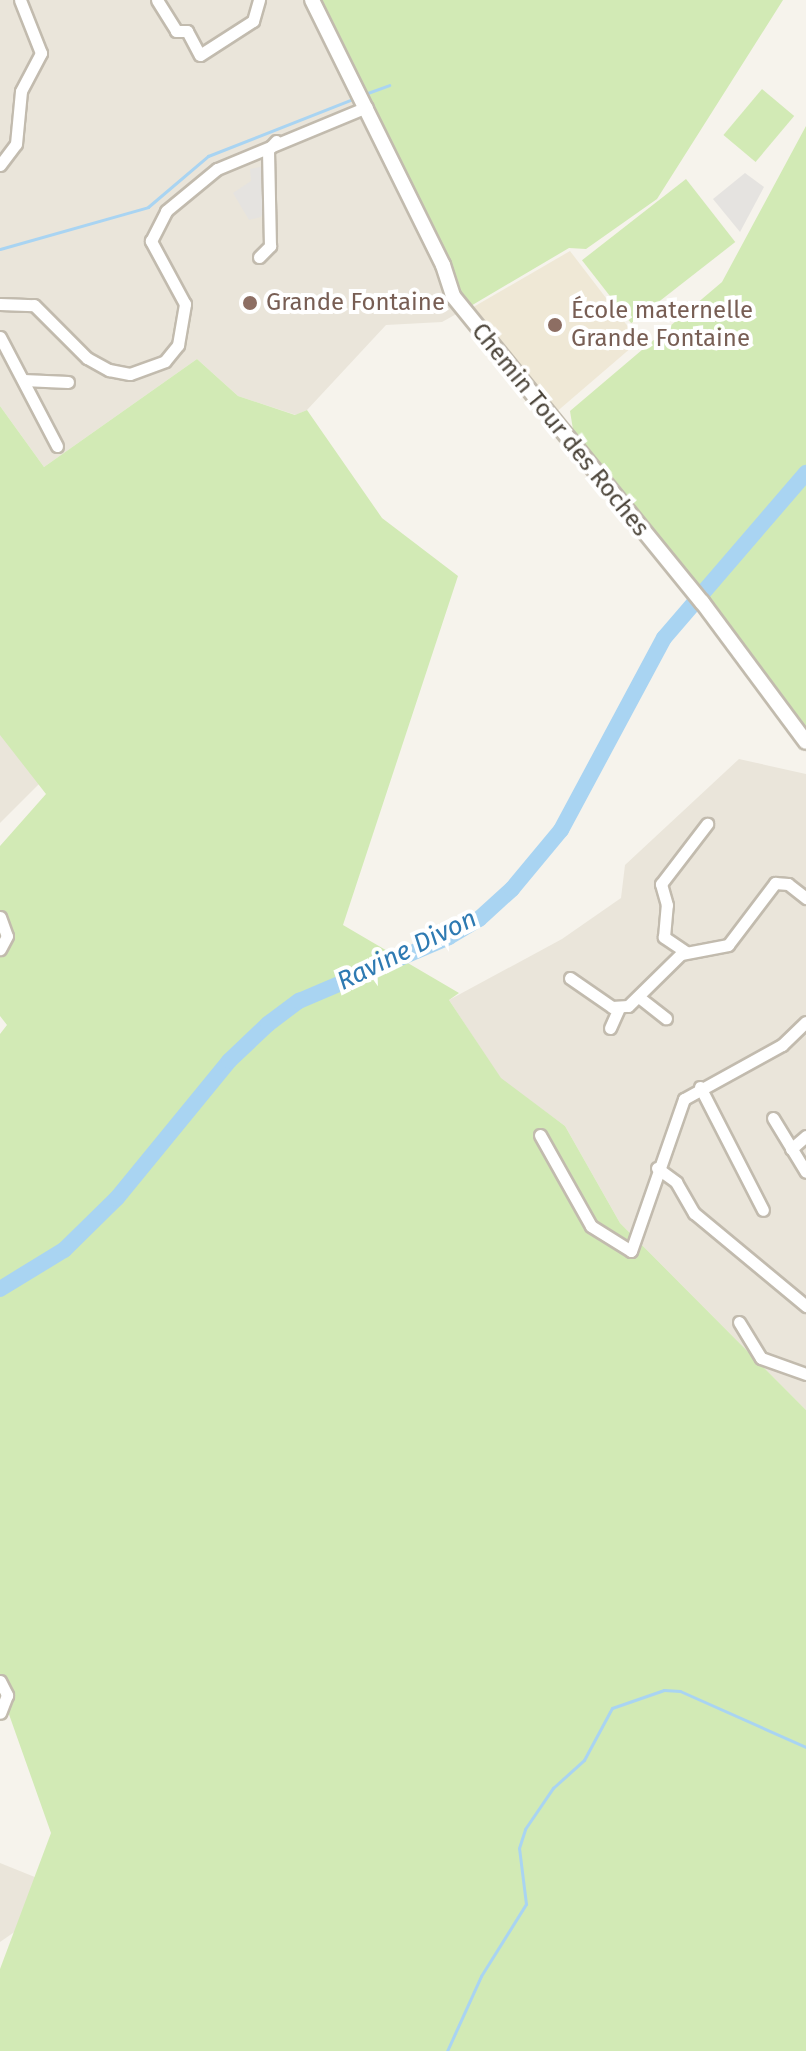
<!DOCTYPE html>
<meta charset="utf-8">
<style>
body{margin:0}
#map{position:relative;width:806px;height:2051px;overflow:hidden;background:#f6f3ec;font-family:"Fira Sans",sans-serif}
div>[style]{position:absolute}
.residential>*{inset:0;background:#eae5da}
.education>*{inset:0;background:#efe8d6}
.green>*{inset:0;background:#d2eab5;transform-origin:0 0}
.parking>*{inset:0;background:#e5e3e0}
.stream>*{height:3px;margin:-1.5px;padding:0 1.5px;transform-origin:1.5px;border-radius:1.5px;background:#a9d4f2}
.river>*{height:16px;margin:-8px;padding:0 8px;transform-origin:8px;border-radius:8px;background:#a9d4f2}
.roads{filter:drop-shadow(2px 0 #c2bbae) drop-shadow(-2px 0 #c2bbae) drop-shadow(0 2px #c2bbae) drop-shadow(0 -2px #c2bbae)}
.minor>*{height:11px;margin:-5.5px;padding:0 5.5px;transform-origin:5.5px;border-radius:5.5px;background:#fff}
.tertiary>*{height:14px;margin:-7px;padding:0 7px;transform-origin:7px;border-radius:7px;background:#fff}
.dots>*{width:22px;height:22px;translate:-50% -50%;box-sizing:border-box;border:4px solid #fff;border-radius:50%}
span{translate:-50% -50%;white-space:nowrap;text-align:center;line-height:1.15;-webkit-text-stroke:8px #fff;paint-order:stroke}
.education-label{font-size:24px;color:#785e54}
.left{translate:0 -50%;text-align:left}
.street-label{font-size:24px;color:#4b4439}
.water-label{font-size:26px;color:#2e7ab2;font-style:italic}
</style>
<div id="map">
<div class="residential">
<div style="clip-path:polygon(0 0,317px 0,469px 307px,442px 322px,386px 325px,307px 410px,296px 415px,238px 396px,197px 359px,44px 467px,0 406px)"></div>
<div style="clip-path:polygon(0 683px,59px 764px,0 823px)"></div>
<div style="clip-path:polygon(739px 759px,806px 774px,806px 1410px,620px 1223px,565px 1126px,501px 1079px,449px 1000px,562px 939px,621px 898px,625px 865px)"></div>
<div style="clip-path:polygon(0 1863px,72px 1892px,0 1942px)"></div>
</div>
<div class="education">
<div style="clip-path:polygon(570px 251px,639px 341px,554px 414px,470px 309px)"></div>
</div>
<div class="green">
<div style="clip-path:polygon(317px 0,783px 0,657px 199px,586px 249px,569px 248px,469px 307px)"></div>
<div style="left:762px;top:89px;width:42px;height:60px;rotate:40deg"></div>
<div style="clip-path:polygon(806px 126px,806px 742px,575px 442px,570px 411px,722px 282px)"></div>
<div style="left:686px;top:179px;width:80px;height:132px;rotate:52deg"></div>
<div style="clip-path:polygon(197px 359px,238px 396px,295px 415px,307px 410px,382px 518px,458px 576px,343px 925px,459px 993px,449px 1000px,501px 1078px,565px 1126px,620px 1223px,806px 1410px,806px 2051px,0 2051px,0 1969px,51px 1833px,0 1689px,0 1034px,7px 1025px,0 1016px,0 846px,46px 794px,0 735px,0 406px,44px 467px)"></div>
</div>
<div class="parking">
<div style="clip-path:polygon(264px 166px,265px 207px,261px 217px,249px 220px,233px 193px,251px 181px,250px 169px)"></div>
<div style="clip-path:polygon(745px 173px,764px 187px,740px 232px,713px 199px)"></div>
</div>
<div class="stream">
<div style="left:362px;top:95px;width:29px;rotate:-20deg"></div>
<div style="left:0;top:249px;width:154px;rotate:-15.8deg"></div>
<div style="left:148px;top:207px;width:79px;rotate:-40.4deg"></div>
<div style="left:208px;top:156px;width:158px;rotate:-21.5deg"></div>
<div style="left:447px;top:2051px;width:82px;rotate:-65.6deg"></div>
<div style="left:481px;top:1976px;width:85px;rotate:-58deg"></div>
<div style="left:526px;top:1904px;width:56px;rotate:-97.1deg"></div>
<div style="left:519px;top:1848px;width:20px;rotate:-72deg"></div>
<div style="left:525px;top:1829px;width:50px;rotate:-55.7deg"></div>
<div style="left:553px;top:1788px;width:42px;rotate:-42.1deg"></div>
<div style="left:584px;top:1760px;width:59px;rotate:-61.7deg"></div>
<div style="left:612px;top:1708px;width:55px;rotate:-19.1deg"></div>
<div style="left:664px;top:1690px;width:16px;rotate:4deg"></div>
<div style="left:680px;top:1691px;width:138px;rotate:24deg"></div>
</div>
<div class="river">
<div style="left:0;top:1289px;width:75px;rotate:-31.4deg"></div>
<div style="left:64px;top:1250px;width:74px;rotate:-44.5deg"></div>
<div style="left:117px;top:1198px;width:177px;rotate:-50.7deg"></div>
<div style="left:229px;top:1061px;width:54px;rotate:-43.5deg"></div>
<div style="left:268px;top:1024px;width:39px;rotate:-37deg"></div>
<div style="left:299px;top:1001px;width:163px;rotate:-23.1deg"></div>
<div style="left:449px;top:937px;width:35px;rotate:-31deg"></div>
<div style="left:479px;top:919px;width:45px;rotate:-42.3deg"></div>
<div style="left:512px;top:889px;width:77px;rotate:-50.3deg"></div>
<div style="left:561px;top:830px;width:218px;rotate:-61.8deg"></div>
<div style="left:664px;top:638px;width:218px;rotate:-49.3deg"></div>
</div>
<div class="roads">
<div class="minor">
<div style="left:157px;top:0;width:36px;rotate:58deg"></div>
<div style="left:176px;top:31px;width:11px"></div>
<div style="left:187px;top:31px;width:27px;rotate:62deg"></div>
<div style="left:200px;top:55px;width:63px;rotate:-32.7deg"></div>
<div style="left:253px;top:21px;width:22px;rotate:-74deg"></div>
<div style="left:0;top:165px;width:26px;rotate:-53deg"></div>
<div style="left:16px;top:144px;width:53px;rotate:-84.6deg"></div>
<div style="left:21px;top:91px;width:43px;rotate:-62.2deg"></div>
<div style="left:41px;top:53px;width:57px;rotate:-111.6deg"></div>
<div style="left:259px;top:257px;width:16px;rotate:-45deg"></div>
<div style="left:270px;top:246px;width:96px;rotate:-91.2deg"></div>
<div style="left:268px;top:150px;width:12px;rotate:-48deg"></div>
<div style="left:0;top:304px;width:34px;rotate:2deg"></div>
<div style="left:34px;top:305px;width:75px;rotate:45deg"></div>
<div style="left:87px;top:358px;width:25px;rotate:29deg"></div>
<div style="left:109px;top:370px;width:21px;rotate:11deg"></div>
<div style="left:130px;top:374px;width:37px;rotate:-20deg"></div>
<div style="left:165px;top:361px;width:21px;rotate:-51deg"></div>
<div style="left:178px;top:345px;width:42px;rotate:-80.3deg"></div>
<div style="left:185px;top:304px;width:72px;rotate:-118.4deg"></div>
<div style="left:151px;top:241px;width:34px;rotate:-63deg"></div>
<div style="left:166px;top:211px;width:66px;rotate:-39.5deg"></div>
<div style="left:217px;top:169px;width:162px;rotate:-22.5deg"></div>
<div style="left:0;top:337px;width:123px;rotate:62.4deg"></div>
<div style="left:23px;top:380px;width:45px;rotate:2.5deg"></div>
<div style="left:0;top:917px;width:20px;rotate:70deg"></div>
<div style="left:7px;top:936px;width:15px;rotate:118deg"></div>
<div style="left:686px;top:952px;width:27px;rotate:-146deg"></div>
<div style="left:664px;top:937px;width:32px;rotate:-85deg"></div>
<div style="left:667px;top:905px;width:22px;rotate:-106deg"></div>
<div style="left:661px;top:884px;width:76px;rotate:-52.5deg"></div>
<div style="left:570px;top:978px;width:51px;rotate:34.6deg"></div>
<div style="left:612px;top:1007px;width:16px;rotate:-4deg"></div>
<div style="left:628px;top:1006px;width:74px;rotate:-44.5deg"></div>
<div style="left:681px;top:954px;width:48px;rotate:-10.8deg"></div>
<div style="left:728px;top:945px;width:78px;rotate:-52.8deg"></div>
<div style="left:775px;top:883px;width:13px;rotate:4deg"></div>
<div style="left:788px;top:884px;width:23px;rotate:38deg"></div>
<div style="left:640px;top:998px;width:33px;rotate:38deg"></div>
<div style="left:610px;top:1028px;width:22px;rotate:-66deg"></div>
<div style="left:700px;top:1087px;width:138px;rotate:62.9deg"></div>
<div style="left:773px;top:1118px;width:63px;rotate:58.6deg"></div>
<div style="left:540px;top:1135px;width:104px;rotate:60.7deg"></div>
<div style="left:591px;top:1226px;width:47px;rotate:32deg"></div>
<div style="left:631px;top:1251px;width:161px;rotate:-70.8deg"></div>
<div style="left:684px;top:1099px;width:112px;rotate:-28.9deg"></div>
<div style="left:782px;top:1045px;width:33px;rotate:-44deg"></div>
<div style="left:791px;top:1149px;width:20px;rotate:-41deg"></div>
<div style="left:657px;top:1168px;width:24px;rotate:36deg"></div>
<div style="left:676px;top:1182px;width:36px;rotate:60deg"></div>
<div style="left:694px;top:1213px;width:146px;rotate:39.7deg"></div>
<div style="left:739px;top:1322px;width:42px;rotate:58.6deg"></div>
<div style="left:761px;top:1358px;width:48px;rotate:19.6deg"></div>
<div style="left:0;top:1681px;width:16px;rotate:63deg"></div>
<div style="left:7px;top:1695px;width:19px;rotate:111deg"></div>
</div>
<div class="tertiary">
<div style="left:312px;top:0;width:296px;rotate:63.7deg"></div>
<div style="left:443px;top:265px;width:33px;rotate:72deg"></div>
<div style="left:453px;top:296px;width:395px;rotate:50.9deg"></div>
<div style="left:702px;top:602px;width:174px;rotate:53.4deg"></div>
</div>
</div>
<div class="dots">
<div style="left:250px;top:303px;background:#8d6e63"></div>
<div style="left:555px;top:325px;background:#8d6e63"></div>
</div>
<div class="education-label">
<span class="left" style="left:266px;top:303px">Grande Fontaine</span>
<span class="left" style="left:571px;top:325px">École maternelle<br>Grande Fontaine</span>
</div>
<div class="street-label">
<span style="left:560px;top:430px;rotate:51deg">Chemin Tour des Roches</span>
</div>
<div class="water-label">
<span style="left:407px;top:950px;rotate:-26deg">Ravine Divon</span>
</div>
</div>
